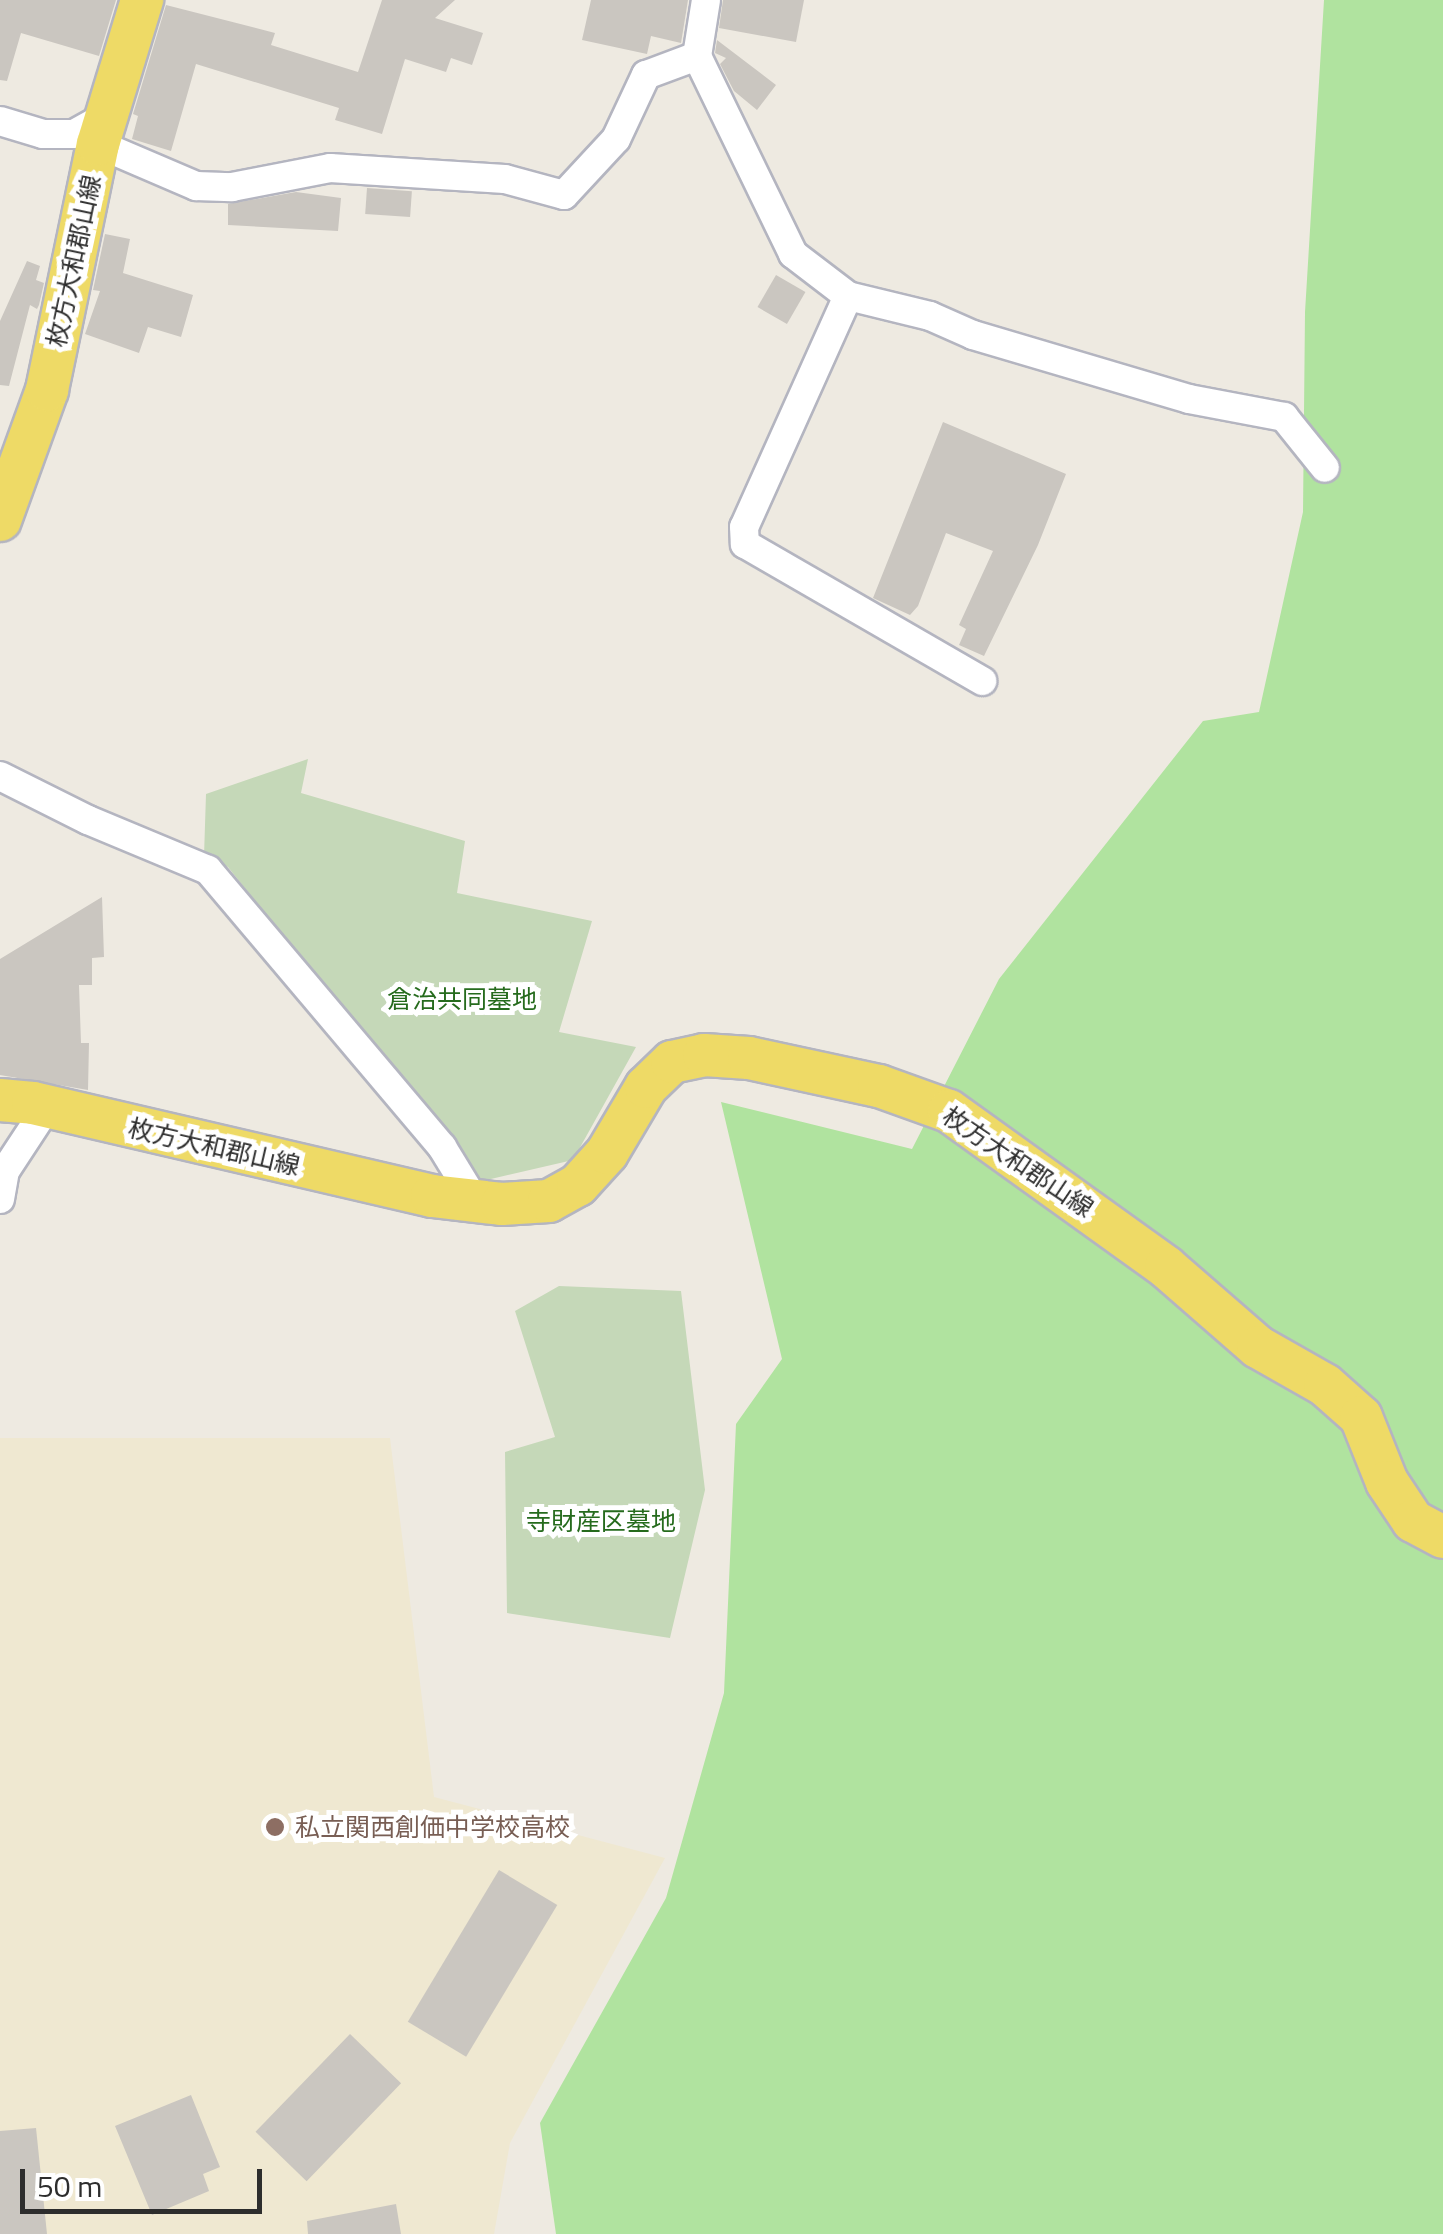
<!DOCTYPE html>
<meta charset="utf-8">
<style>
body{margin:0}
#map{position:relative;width:1443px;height:2234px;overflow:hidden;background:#eeeae1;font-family:"Titillium Web","Noto Sans JP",sans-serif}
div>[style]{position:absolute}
.education>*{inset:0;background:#efe8d1}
.green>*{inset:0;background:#b0e39f}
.cemetery>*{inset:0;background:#c5d8b8}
.building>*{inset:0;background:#cac6c0;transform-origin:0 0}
.roads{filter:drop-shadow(2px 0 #b4b5c0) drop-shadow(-2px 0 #b4b5c0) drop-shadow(0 2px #b4b5c0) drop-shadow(0 -2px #b4b5c0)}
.minor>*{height:28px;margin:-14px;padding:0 14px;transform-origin:14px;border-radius:14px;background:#fff}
.primary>*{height:42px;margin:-21px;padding:0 21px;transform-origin:21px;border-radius:21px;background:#eeda66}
.dots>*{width:28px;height:28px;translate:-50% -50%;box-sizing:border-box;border:5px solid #fff;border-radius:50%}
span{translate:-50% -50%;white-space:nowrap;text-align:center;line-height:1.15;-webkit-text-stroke:10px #fff;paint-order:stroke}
.street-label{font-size:25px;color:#2d2d2d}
.park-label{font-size:25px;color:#266b1d}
.education-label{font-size:25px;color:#785e54}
.left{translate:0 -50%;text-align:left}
.scale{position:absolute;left:20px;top:2169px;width:242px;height:45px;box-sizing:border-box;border:5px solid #2d2d2d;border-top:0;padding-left:12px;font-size:30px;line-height:35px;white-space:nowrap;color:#2d2d2d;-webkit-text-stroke:8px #fff;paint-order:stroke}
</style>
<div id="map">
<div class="education">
<div style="clip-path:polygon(0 1438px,390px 1438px,434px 1797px,665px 1858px,510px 2143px,494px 2234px,0 2234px)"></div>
</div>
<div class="green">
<div style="clip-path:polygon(1324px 0,1443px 0,1443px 2234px,556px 2234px,540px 2123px,666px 1898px,724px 1693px,736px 1424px,782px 1359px,721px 1102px,912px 1149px,999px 979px,1203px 721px,1259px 712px,1303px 512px,1305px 312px)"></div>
</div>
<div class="cemetery">
<div style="clip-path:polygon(308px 759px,301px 793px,465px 841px,457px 893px,592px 921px,559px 1032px,636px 1047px,573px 1160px,478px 1182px,228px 867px,204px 856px,206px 794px)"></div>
<div style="clip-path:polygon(559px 1286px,681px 1291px,705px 1490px,670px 1638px,507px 1613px,505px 1452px,555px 1437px,515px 1311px)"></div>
</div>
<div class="building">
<div style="clip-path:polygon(0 0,116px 0,99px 56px,21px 33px,7px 81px,0 80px)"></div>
<div style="clip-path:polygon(382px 0,455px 0,435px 18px,483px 33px,472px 65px,451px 58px,446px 72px,405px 59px,382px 134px,335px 120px,339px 108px,196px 64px,171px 151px,132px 139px,138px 116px,133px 114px,166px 5px,275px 33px,271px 45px,358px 72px)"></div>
<div style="clip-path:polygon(591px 0,688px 0,681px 43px,651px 36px,647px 54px,582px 40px)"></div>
<div style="clip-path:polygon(723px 0,804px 0,796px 42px,719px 28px)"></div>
<div style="clip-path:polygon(717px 40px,776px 85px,757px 110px,734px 91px,720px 64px,726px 58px,715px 53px)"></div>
<div style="left:367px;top:188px;width:45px;height:26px;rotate:4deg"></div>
<div style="clip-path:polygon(296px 192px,341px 198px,338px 231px,228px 225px,228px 204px)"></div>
<div style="clip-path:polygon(105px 234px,130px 239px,123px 273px,193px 295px,181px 337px,148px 327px,139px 353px,85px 334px,100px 291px,93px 290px)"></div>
<div style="clip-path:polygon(27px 261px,40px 266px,36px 280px,44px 283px,39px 305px,37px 309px,30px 305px,9px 386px,0 385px,0 321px)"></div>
<div style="left:776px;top:275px;width:34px;height:37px;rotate:30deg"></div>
<div style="clip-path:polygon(943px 422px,1066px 474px,1038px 545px,984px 656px,959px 645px,966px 629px,959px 625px,993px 551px,946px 533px,918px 606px,910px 615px,873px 598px)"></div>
<div style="clip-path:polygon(102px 897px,104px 957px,92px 958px,92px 985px,79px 985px,81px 1043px,89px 1043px,88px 1090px,0 1075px,0 959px)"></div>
<div style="left:499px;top:1870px;width:68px;height:177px;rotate:31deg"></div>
<div style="left:350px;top:2034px;width:71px;height:136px;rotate:44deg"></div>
<div style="clip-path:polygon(191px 2095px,220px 2167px,203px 2174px,209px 2191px,152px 2215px,115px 2126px)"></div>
<div style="clip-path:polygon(36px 2128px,47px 2234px,0 2234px,0 2131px)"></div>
<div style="clip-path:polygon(396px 2204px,401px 2234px,308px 2234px,307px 2221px)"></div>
</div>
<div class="roads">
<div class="minor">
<div style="left:706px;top:0;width:57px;rotate:99.1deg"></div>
<div style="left:697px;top:56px;width:220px;rotate:64.1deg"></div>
<div style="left:793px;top:254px;width:69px;rotate:37.4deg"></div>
<div style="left:848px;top:296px;width:84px;rotate:13.7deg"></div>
<div style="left:930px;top:316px;width:47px;rotate:23.8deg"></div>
<div style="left:973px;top:335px;width:225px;rotate:16.5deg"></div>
<div style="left:1189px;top:399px;width:97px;rotate:10.7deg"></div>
<div style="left:1284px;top:417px;width:65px;rotate:51.2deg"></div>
<div style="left:0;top:121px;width:45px;rotate:16.8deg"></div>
<div style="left:43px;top:134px;width:31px"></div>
<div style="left:74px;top:134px;width:37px;rotate:-29deg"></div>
<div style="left:98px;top:144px;width:107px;rotate:23.2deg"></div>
<div style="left:196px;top:186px;width:36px;rotate:2deg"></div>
<div style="left:232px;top:187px;width:100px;rotate:-11deg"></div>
<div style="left:330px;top:168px;width:175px;rotate:3.6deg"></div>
<div style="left:505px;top:179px;width:61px;rotate:15.2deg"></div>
<div style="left:564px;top:195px;width:76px;rotate:-47.1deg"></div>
<div style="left:616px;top:139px;width:71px;rotate:-64.9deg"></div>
<div style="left:646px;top:75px;width:54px;rotate:-20.4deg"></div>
<div style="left:848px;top:296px;width:253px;rotate:114.2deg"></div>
<div style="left:744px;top:527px;width:17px;rotate:87deg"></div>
<div style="left:745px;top:544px;width:274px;rotate:30deg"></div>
<div style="left:0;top:776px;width:98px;rotate:26.6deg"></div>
<div style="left:88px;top:820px;width:130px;rotate:22.6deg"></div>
<div style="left:208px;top:870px;width:363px;rotate:49.8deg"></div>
<div style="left:442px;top:1147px;width:63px;rotate:58.6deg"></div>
<div style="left:0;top:1199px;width:28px;rotate:-80deg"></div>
<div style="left:5px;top:1171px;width:77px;rotate:-56.7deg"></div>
</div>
<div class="primary">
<div style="left:0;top:520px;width:138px;rotate:-70.1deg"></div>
<div style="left:47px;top:390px;width:251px;rotate:-78.3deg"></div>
<div style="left:98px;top:144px;width:151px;rotate:-73deg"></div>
<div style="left:0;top:1100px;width:33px;rotate:5deg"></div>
<div style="left:33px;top:1103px;width:410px;rotate:13.1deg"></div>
<div style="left:432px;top:1196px;width:70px;rotate:6.5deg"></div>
<div style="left:502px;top:1204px;width:47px;rotate:-3.7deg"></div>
<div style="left:549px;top:1201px;width:33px;rotate:-29deg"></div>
<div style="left:578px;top:1185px;width:43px;rotate:-47.8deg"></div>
<div style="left:607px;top:1153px;width:77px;rotate:-59.4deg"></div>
<div style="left:646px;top:1087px;width:36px;rotate:-44deg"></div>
<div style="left:672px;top:1062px;width:33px;rotate:-12deg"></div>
<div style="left:704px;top:1055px;width:45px;rotate:3.8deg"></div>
<div style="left:749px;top:1058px;width:133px;rotate:12.2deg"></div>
<div style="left:879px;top:1086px;width:74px;rotate:19.7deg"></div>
<div style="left:949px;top:1111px;width:267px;rotate:35.7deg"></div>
<div style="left:1166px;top:1267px;width:122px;rotate:41deg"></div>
<div style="left:1258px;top:1347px;width:77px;rotate:29.6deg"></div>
<div style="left:1325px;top:1385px;width:48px;rotate:41.6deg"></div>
<div style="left:1361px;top:1417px;width:70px;rotate:68.2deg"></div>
<div style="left:1387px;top:1482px;width:47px;rotate:56.3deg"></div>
<div style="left:1413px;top:1521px;width:34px;rotate:28deg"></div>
</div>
</div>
<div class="dots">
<div style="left:275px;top:1827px;background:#8d6e63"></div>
</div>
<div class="street-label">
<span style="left:74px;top:261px;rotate:-78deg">枚方大和郡山線</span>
<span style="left:214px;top:1147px;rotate:13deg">枚方大和郡山線</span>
<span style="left:1018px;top:1162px;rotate:34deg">枚方大和郡山線</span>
</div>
<div class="park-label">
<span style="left:462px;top:999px">倉治共同墓地</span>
<span style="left:601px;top:1521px">寺財産区墓地</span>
</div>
<div class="education-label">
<span class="left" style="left:295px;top:1827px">私立関西創価中学校高校</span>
</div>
<div class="scale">50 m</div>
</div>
